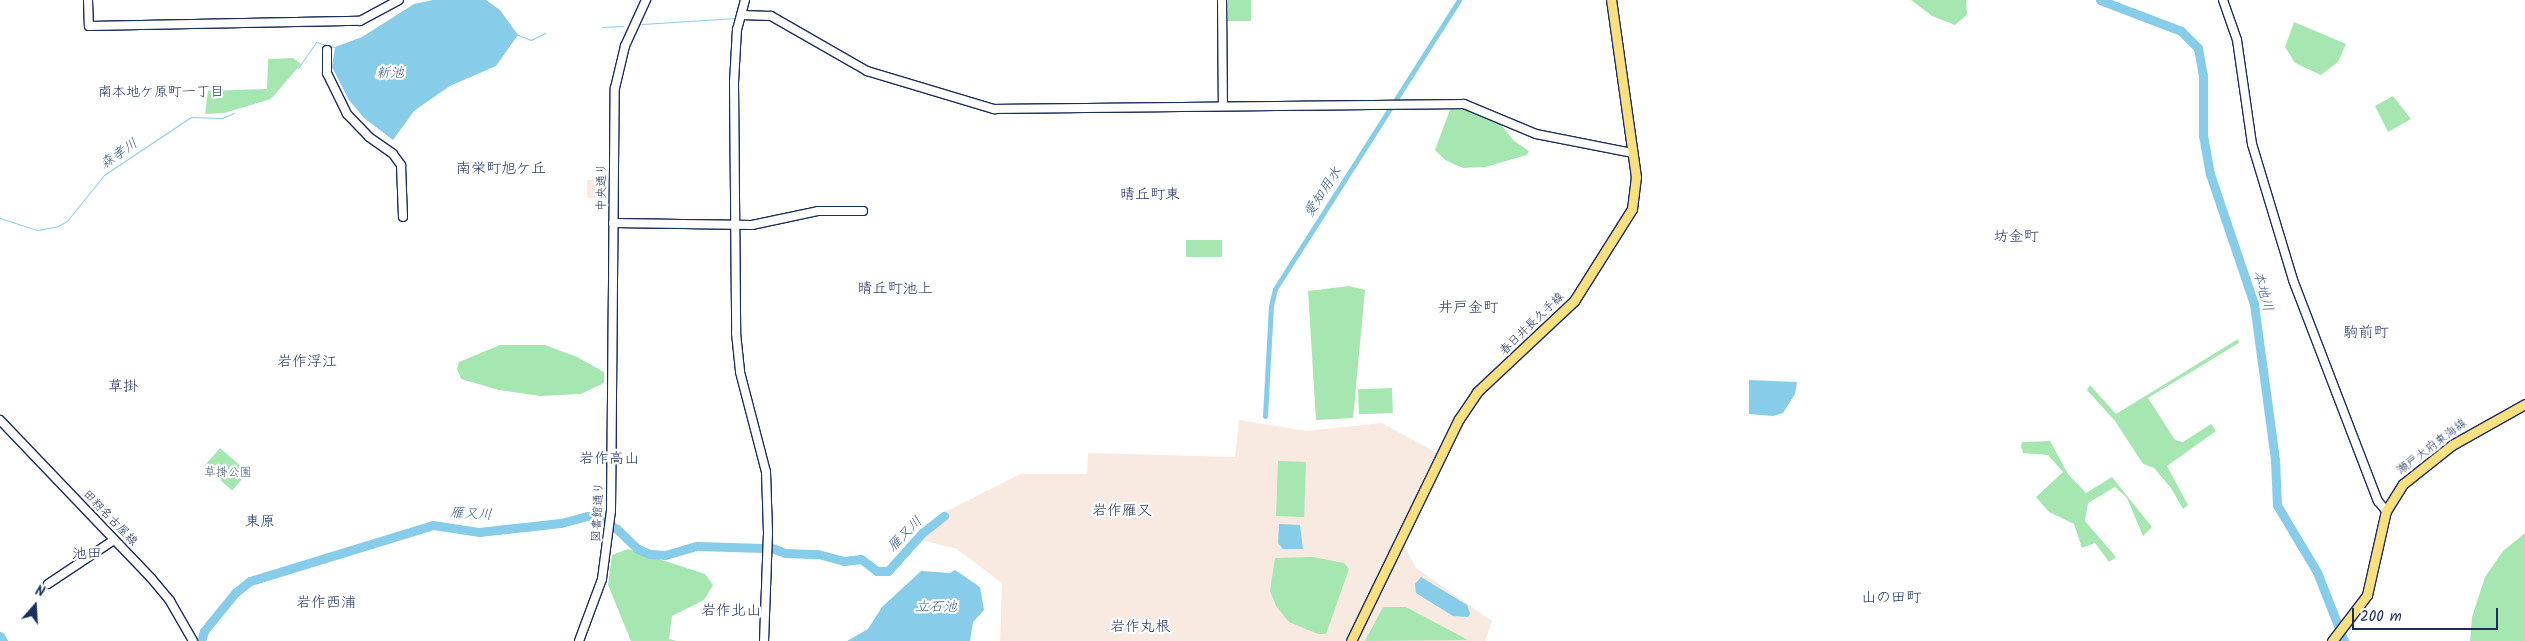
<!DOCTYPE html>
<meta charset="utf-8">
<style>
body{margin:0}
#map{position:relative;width:2525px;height:641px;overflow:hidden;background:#fff;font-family:Kalam,"Klee One",sans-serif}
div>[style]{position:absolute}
.built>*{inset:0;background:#f8e9e1;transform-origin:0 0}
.green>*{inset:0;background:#a6e7b1;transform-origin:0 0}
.water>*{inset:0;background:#87cce8}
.stream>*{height:1px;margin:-0.5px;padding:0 0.5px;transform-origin:0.5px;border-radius:0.5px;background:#87cce8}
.canal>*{height:5px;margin:-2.5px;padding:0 2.5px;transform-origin:2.5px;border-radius:2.5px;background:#87cce8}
.river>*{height:9px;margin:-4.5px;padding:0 4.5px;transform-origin:4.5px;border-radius:4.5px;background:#87cce8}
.roads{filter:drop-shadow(1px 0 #1b2f5e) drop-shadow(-1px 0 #1b2f5e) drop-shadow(0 1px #1b2f5e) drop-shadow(0 -1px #1b2f5e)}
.secondary>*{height:8px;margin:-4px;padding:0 4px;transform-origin:4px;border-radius:4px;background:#fff}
.primary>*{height:9px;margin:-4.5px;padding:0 4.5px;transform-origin:4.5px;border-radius:4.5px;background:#fce080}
span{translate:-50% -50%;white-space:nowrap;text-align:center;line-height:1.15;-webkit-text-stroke:4.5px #fff;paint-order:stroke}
.street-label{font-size:12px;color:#1b2f5e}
.park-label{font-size:12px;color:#3e5d73}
.water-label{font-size:14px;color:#3b5e87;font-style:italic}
.neighbourhood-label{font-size:14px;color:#1b2f5e}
.quarter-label{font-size:15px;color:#1b2f5e}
.north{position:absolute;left:10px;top:581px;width:50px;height:50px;-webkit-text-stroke:4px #fff;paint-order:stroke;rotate:19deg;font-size:14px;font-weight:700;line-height:20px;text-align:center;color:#1b2f5e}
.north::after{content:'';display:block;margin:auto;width:18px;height:22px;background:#1b2f5e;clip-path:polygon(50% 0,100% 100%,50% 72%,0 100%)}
.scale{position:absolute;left:2352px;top:608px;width:146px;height:22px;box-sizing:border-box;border:2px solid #1b2f5e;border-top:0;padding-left:6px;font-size:15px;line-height:18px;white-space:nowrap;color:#1b2f5e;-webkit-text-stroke:4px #fff;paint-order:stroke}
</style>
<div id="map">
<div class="built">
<div style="left:587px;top:180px;width:19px;height:18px"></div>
<div style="clip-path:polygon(1239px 420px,1306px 431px,1382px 423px,1437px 453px,1399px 535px,1416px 568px,1492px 621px,1485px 641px,1000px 641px,1002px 583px,957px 549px,913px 538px,941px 514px,1020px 474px,1087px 474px,1088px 453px,1235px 457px)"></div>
</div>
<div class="green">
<div style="left:1226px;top:0;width:25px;height:21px"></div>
<div style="clip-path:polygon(1911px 0,1966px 0,1967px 15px,1955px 25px,1932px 16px)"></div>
<div style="clip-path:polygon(2294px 22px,2346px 44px,2338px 62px,2321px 75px,2295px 63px,2285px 47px)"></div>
<div style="clip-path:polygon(293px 58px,301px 64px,271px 99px,224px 113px,205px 114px,208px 91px,267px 89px,268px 59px)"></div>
<div style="clip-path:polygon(2393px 96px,2411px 119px,2388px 132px,2375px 106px)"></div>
<div style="clip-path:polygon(1451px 107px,1463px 107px,1495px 117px,1514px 141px,1529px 151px,1527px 155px,1485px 167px,1463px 168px,1445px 160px,1435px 150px)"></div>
<div style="left:1186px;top:240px;width:36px;height:17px"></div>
<div style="clip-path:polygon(1349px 286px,1365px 290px,1353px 418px,1316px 420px,1308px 291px)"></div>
<div style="clip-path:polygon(2238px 339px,2239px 343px,2148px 398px,2175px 440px,2183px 442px,2211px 424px,2216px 431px,2167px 466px,2188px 505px,2183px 509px,2171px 488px,2154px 468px,2143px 464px,2115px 421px,2087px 390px,2090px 385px,2116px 414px)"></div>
<div style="clip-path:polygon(500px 345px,545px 345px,577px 357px,604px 372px,604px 383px,581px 394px,540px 396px,499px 390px,461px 379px,457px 369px,459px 362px)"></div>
<div style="left:1392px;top:388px;width:25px;height:34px;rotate:88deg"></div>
<div style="clip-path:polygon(2050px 441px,2068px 474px,2086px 493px,2112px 477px,2152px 527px,2143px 536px,2127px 498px,2115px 487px,2088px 503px,2085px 521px,2116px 557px,2109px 562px,2095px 543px,2082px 548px,2074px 524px,2049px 512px,2036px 497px,2063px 472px,2048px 455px,2023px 453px,2021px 446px,2022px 442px)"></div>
<div style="left:220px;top:448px;width:37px;height:24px;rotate:41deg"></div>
<div style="left:1278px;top:461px;width:28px;height:55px;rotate:2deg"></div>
<div style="clip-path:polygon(2525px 533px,2525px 641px,2470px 641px,2472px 617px,2485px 577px,2503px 551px)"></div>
<div style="clip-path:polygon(628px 549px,705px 574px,713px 585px,704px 600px,672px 616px,669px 639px,677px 641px,631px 641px,608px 585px,612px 555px)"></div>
<div style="clip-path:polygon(1313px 557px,1344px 563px,1349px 569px,1326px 634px,1318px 634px,1289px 622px,1276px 606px,1270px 591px,1275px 558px)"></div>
<div style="clip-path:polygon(1383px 607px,1406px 607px,1468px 640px,1365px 641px)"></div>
</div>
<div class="water">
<div style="clip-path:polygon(433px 0,486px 0,500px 10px,518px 35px,496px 66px,450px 86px,431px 99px,414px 111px,393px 140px,364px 118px,349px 100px,332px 67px,335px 47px,362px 37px,414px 4px)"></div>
<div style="clip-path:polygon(1749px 380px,1797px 382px,1795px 394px,1783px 413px,1773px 416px,1749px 414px)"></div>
<div style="clip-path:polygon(1279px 524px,1300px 525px,1303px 549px,1283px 549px,1278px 543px)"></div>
<div style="clip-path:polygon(955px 570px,980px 587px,984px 610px,973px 622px,970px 641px,847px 641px,868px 629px,882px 607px,921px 571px,950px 573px)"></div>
<div style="clip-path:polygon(1421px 577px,1467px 605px,1470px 613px,1468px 617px,1453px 616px,1416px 593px,1415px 584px)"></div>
</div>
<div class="stream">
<div style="left:642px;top:24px;width:95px;rotate:-3.6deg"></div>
<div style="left:602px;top:27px;width:21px;rotate:-3deg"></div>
<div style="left:518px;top:35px;width:14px;rotate:21deg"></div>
<div style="left:531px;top:40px;width:16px;rotate:-27deg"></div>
<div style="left:298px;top:68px;width:32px;rotate:-55deg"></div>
<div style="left:316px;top:42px;width:20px;rotate:15deg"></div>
<div style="left:0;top:218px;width:40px;rotate:18deg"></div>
<div style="left:38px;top:230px;width:20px;rotate:-11deg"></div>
<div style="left:58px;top:226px;width:10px;rotate:-29deg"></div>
<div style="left:67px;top:221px;width:59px;rotate:-51.2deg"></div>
<div style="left:104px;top:175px;width:105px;rotate:-33.7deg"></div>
<div style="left:191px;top:117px;width:31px;rotate:2deg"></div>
<div style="left:222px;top:118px;width:13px;rotate:-23deg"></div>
</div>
<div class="canal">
<div style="left:1265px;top:416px;width:110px;rotate:-86.9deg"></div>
<div style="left:1271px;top:306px;width:17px;rotate:-77deg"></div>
<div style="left:1275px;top:289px;width:343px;rotate:-57.5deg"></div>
</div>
<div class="river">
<div style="left:2100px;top:0;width:87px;rotate:20.9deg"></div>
<div style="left:2181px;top:31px;width:24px;rotate:45deg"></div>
<div style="left:2198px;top:48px;width:27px;rotate:80deg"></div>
<div style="left:2203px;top:75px;width:60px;rotate:90deg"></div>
<div style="left:2203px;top:135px;width:40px;rotate:80deg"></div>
<div style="left:2210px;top:174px;width:137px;rotate:71.3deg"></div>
<div style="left:2254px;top:304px;width:157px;rotate:82.3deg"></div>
<div style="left:2275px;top:460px;width:45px;rotate:87.5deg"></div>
<div style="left:2277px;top:505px;width:78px;rotate:59.2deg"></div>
<div style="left:2317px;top:572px;width:74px;rotate:68.6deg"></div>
<div style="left:772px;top:548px;width:14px;rotate:21deg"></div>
<div style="left:785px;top:553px;width:33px;rotate:2deg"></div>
<div style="left:818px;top:554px;width:27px;rotate:15deg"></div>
<div style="left:844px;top:561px;width:17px;rotate:-7deg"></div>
<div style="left:861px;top:559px;width:20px;rotate:37deg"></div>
<div style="left:877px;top:571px;width:11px"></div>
<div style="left:888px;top:571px;width:51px;rotate:-48.2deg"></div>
<div style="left:922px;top:533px;width:28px;rotate:-38deg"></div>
<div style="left:0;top:636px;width:6px;rotate:59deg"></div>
<div style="left:201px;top:641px;width:10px;rotate:-73deg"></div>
<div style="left:204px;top:631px;width:49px;rotate:-50.8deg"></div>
<div style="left:235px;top:593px;width:19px;rotate:-39deg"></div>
<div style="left:250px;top:581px;width:191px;rotate:-17deg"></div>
<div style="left:433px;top:525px;width:47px;rotate:8.7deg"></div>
<div style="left:479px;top:532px;width:82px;rotate:-6.3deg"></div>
<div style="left:561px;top:523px;width:27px;rotate:-15deg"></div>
<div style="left:587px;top:516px;width:9px;rotate:6deg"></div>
<div style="left:596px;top:517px;width:24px;rotate:30deg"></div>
<div style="left:617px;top:529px;width:29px;rotate:44deg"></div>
<div style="left:638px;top:549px;width:13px;rotate:23deg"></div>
<div style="left:650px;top:554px;width:15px;rotate:4deg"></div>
<div style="left:665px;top:555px;width:33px;rotate:-16deg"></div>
<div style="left:697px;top:546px;width:66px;rotate:1.7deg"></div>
</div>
<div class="roads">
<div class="secondary">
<div style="left:88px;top:0;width:26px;rotate:88deg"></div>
<div style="left:89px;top:26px;width:271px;rotate:-1.1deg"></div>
<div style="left:360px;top:21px;width:44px;rotate:-28.3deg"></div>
<div style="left:745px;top:0;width:30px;rotate:105deg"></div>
<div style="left:737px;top:29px;width:53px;rotate:93.2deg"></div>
<div style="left:734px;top:82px;width:251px;rotate:89.5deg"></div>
<div style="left:736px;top:333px;width:39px;rotate:84deg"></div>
<div style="left:740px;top:372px;width:103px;rotate:75.4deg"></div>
<div style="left:766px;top:472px;width:61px;rotate:88.1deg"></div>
<div style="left:768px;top:533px;width:108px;rotate:92.1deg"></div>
<div style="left:1222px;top:0;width:106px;rotate:89.5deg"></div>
<div style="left:2223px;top:0;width:42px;rotate:70.7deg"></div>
<div style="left:2237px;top:40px;width:105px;rotate:81.8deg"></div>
<div style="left:2252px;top:144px;width:142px;rotate:73.2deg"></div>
<div style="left:2293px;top:280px;width:237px;rotate:69deg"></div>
<div style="left:2378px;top:501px;width:13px;rotate:51deg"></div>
<div style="left:741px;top:15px;width:30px;rotate:2deg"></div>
<div style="left:771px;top:16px;width:111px;rotate:29.8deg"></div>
<div style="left:867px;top:71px;width:133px;rotate:16.7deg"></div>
<div style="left:994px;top:109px;width:470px;rotate:-0.6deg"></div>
<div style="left:1464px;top:104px;width:78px;rotate:22.6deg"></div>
<div style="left:1536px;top:134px;width:99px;rotate:11.1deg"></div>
<div style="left:327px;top:50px;width:23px;rotate:90deg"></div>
<div style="left:327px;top:73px;width:46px;rotate:64deg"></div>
<div style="left:347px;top:114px;width:32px;rotate:46deg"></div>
<div style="left:369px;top:137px;width:29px;rotate:35deg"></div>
<div style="left:393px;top:154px;width:14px;rotate:54deg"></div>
<div style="left:401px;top:165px;width:52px;rotate:87.8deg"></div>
<div style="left:613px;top:223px;width:139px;rotate:0.8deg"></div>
<div style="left:752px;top:225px;width:67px;rotate:-12deg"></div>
<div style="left:818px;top:211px;width:45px"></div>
<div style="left:0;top:420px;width:219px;rotate:46.3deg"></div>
<div style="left:151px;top:578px;width:30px;rotate:50deg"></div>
<div style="left:170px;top:601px;width:46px;rotate:60.1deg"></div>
<div style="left:48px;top:584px;width:79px;rotate:-33.7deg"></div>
<div style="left:579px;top:641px;width:66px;rotate:-69.6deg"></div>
<div style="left:602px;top:579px;width:69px;rotate:-82.5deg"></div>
<div style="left:611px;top:511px;width:423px;rotate:-89.5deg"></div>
<div style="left:615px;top:88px;width:43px;rotate:-76.6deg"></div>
<div style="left:625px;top:46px;width:51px;rotate:-65.5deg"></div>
</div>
<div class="primary">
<div style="left:1351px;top:641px;width:247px;rotate:-64.1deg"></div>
<div style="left:1459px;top:419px;width:32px;rotate:-56deg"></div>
<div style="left:1477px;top:392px;width:133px;rotate:-43.2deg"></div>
<div style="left:1574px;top:301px;width:109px;rotate:-57.8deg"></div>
<div style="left:1632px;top:209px;width:32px;rotate:-83deg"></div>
<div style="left:1636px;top:177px;width:179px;rotate:-98deg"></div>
<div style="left:2332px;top:641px;width:58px;rotate:-52.7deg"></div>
<div style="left:2367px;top:595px;width:86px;rotate:-77.3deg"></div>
<div style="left:2386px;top:511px;width:32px;rotate:-58deg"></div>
<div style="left:2403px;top:484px;width:63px;rotate:-38.5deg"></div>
<div style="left:2452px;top:445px;width:84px;rotate:-29.3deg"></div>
</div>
</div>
<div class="street-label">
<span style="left:602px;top:187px;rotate:-90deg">中央通り</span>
<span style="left:1532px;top:324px;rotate:-44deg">春日井長久手線</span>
<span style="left:2432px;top:447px;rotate:-37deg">瀬戸大府東海線</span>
<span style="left:598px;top:512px;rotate:-87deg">図書館通り</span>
<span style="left:110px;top:518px;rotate:46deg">田籾名古屋線</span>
</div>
<div class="park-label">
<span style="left:228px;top:473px">草掛公園</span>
</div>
<div class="water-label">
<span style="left:390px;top:73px">新池</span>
<span style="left:119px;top:154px;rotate:-35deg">森孝川</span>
<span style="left:1323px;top:192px;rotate:-57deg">愛知用水</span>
<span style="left:2263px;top:291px;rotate:75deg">本地川</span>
<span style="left:471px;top:514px;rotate:3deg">雁又川</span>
<span style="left:905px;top:534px;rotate:-45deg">雁又川</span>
<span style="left:936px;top:607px">立石池</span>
</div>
<div class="neighbourhood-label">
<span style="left:161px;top:92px">南本地ケ原町一丁目</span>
</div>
<div class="quarter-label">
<span style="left:501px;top:170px">南栄町旭ケ丘</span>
<span style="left:1150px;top:196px">晴丘町東</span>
<span style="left:2016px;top:238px">坊金町</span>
<span style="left:895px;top:290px">晴丘町池上</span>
<span style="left:1468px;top:309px">井戸金町</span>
<span style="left:2366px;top:334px">駒前町</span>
<span style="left:307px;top:363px">岩作浮江</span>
<span style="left:123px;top:388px">草掛</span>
<span style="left:609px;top:460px">岩作高山</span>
<span style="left:1122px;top:512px">岩作雁又</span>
<span style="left:260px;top:523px">東原</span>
<span style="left:87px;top:555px">池田</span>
<span style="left:1891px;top:599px">山の田町</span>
<span style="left:326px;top:604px">岩作西浦</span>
<span style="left:731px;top:612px">岩作北山</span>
<span style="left:1140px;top:628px">岩作丸根</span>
</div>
<div class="north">N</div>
<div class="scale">200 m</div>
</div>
